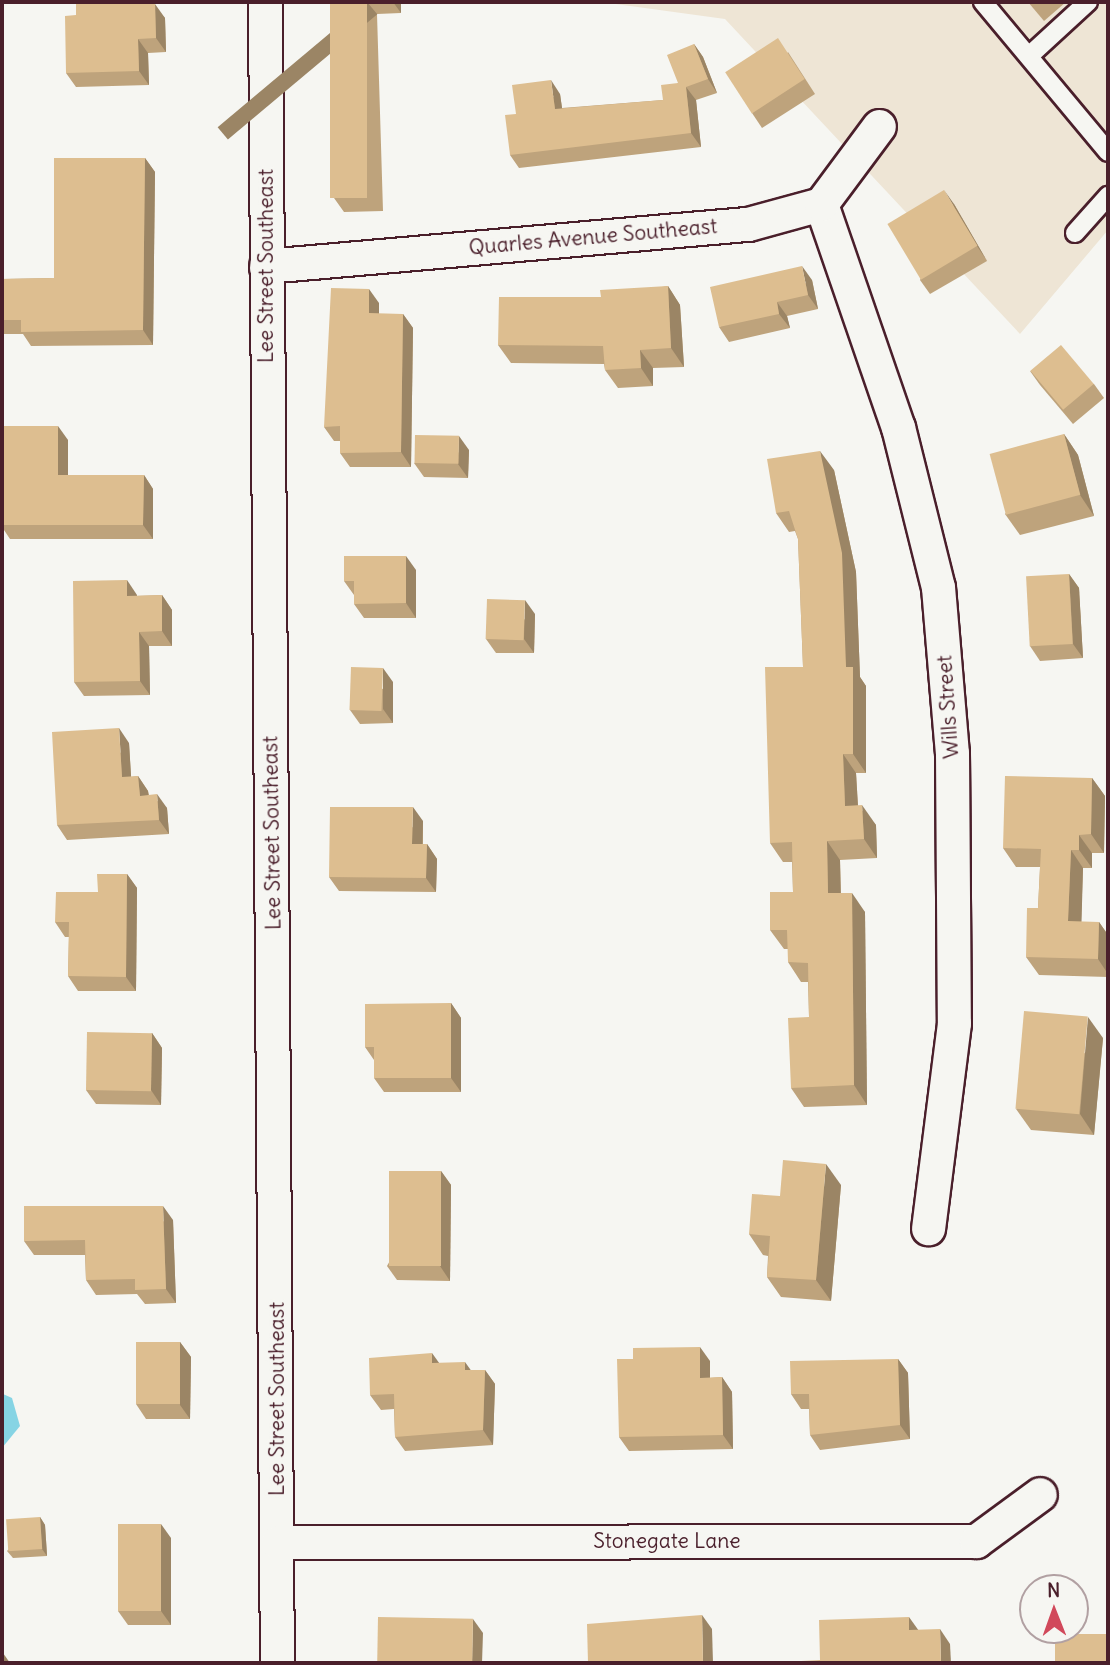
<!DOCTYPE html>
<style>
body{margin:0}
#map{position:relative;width:1110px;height:1665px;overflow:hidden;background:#f6f6f2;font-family:Delius,sans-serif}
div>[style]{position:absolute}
.built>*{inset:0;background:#eee5d5}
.water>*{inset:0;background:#86d4e4}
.roads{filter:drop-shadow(2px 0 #4a1f2b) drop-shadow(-2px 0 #4a1f2b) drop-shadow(0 2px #4a1f2b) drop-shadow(0 -2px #4a1f2b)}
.service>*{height:18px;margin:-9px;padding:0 9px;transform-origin:9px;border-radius:9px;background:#f6f6f2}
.minor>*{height:33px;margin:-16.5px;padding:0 16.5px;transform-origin:16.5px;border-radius:16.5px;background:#f6f6f2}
.wall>*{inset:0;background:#bea37c}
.shaded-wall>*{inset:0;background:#9b8565;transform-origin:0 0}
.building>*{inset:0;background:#ddbe90;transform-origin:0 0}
span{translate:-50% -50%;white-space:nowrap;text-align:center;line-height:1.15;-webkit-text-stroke:6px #f6f6f2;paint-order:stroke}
.street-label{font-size:21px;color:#4a1f2b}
.frame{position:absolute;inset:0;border:4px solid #4a1f2b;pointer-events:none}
.north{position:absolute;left:1019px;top:1574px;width:70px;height:70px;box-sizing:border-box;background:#f6f6f2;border:2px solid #b1a0a2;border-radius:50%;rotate:359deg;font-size:19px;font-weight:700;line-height:28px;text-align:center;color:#4a1f2b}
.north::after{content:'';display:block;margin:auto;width:24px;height:32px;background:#d1495b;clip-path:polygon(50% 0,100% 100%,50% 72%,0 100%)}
</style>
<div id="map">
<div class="built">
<div style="clip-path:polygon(601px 2px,1108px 2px,1108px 230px,1020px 334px,725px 19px)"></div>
</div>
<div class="water">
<div style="clip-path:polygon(3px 1394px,12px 1398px,20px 1426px,2px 1448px)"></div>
</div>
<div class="roads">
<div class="service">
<div style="left:983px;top:2px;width:195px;rotate:50.2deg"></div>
<div style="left:1029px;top:56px;width:80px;rotate:-42.5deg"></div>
<div style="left:1075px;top:233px;width:50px;rotate:-48.3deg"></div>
</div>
<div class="minor">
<div style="left:265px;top:2px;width:1661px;rotate:89.59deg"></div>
<div style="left:821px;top:204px;width:236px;rotate:71deg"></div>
<div style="left:898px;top:427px;width:165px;rotate:76deg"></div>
<div style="left:938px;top:587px;width:167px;rotate:85.2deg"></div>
<div style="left:952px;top:753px;width:270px;rotate:89.6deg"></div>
<div style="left:954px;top:1023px;width:207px;rotate:97.2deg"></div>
<div style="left:266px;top:266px;width:484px;rotate:-5deg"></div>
<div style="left:748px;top:224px;width:76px;rotate:-15.3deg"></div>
<div style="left:821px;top:204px;width:97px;rotate:-53.4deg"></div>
<div style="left:278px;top:1542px;width:698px;rotate:-0.08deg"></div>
<div style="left:976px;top:1541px;width:79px;rotate:-36.3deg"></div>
</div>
</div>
<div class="wall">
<div style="clip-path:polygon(151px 2px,151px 4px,165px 18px,166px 52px,148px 53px,149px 85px,76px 87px,66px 73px,76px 15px)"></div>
<div style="clip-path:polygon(330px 2px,401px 2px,401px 13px,377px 14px,383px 211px,344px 212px,334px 198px)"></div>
<div style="clip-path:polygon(1028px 2px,1066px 2px,1044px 21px)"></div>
<div style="clip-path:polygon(694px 44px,703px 57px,717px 93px,696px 100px,701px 147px,519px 168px,510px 155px,516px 114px,560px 94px,562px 108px,663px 100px,678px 83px)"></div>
<div style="clip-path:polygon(788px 52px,815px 94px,762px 128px,752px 113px)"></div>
<div style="clip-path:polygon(145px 158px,155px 172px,153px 345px,31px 346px,23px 334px,2px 334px,2px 279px,54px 278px)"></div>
<div style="clip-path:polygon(954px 204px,987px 261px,930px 294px,920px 280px)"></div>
<div style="clip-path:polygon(812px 280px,818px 309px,787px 316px,790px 328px,729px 342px,719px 327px)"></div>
<div style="clip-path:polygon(668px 286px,680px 305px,684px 367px,653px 368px,653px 386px,618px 388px,605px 370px,604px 364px,511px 363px,498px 345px,601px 297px)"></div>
<div style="clip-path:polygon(379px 303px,379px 314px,403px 314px,413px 328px,411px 467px,350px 467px,340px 453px,340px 441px,334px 441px,324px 427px)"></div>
<div style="clip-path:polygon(1030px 371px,1094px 384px,1104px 398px,1073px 424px,1040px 385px)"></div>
<div style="clip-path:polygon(2px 426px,68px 440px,68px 475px,144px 475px,153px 489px,153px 539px,10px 539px,2px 527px)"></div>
<div style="clip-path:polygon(1064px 434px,1078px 455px,1094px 516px,1020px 535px,1005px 514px)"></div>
<div style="clip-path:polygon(469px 450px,468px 478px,424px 477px,414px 463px)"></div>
<div style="clip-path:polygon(834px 470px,856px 572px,860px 677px,866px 686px,866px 773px,856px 773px,858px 806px,876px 825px,877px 858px,840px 860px,841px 893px,865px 912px,867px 1105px,804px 1107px,791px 1088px,809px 1017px,808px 982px,801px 982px,788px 962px,788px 949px,784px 949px,770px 930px,793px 892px,792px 862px,783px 862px,770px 843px,803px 667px,798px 539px,795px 531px,789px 532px,776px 513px)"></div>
<div style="clip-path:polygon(416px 570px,416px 618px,364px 618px,354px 604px,354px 595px,344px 581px)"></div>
<div style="clip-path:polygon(1069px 574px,1079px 588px,1083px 658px,1040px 661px,1030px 646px)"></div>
<div style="clip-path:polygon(137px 595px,137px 596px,162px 595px,172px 610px,172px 646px,149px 646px,150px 695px,84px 696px,74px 682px)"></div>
<div style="clip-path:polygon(535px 614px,534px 653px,496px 653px,486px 639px)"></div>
<div style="clip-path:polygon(393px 682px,393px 723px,360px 724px,350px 710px)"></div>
<div style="clip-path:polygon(129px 743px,131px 777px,138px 776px,148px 791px,149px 795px,167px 808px,169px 834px,67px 840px,57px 825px)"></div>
<div style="clip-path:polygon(1092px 778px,1105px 796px,1104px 853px,1092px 853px,1092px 868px,1083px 868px,1081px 922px,1099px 922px,1108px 935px,1108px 977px,1039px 975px,1026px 957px,1038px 908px,1040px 867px,1016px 867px,1003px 848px)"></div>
<div style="clip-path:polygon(423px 821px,423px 844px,427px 844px,437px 859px,436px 892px,339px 891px,329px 877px)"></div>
<div style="clip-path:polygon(127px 874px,137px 888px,136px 991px,78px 991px,68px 976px,69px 937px,65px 937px,55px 922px)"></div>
<div style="clip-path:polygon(451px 1003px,461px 1018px,461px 1092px,384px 1092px,374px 1078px,374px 1060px,365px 1047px)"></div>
<div style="clip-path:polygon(152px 1033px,162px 1048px,161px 1105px,96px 1104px,86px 1090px)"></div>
<div style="clip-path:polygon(1103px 1038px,1094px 1135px,1031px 1130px,1016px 1109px)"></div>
<div style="clip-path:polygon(441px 1171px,451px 1185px,450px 1281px,397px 1280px,387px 1266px)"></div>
<div style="clip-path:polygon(841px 1185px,831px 1301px,781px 1297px,767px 1277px,768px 1256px,763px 1255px,749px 1234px,780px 1196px)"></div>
<div style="clip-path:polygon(173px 1220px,176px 1303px,145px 1304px,137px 1294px,96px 1295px,86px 1280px,85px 1255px,34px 1255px,24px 1241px)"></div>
<div style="clip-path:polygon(180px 1342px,191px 1357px,190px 1419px,146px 1419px,136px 1404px)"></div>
<div style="clip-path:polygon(633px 1359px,710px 1361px,710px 1378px,722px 1377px,732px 1392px,733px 1449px,629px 1451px,619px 1437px)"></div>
<div style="clip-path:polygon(898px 1359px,908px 1373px,910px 1439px,820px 1450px,810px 1435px,809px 1409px,801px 1409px,791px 1394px)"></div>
<div style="clip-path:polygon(439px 1363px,470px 1370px,485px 1370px,495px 1384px,493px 1445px,405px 1451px,395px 1437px,394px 1409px,381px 1410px,370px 1395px)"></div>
<div style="clip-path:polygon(40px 1517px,45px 1525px,47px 1556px,13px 1558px,7px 1551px)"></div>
<div style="clip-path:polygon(171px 1538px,171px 1625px,128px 1625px,118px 1611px)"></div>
</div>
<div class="shaded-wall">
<div style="clip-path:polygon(142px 2px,151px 2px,152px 19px,142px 4px)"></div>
<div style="left:367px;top:2px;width:16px;height:195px;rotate:50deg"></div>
<div style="clip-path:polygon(393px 2px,401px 2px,401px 13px)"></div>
<div style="clip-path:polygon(155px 4px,165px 18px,166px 52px,156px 38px)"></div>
<div style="clip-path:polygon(138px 39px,148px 53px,149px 85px,139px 71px)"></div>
<div style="clip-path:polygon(694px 44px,703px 57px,717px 93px,708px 79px)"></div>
<div style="clip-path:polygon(551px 80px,560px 94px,564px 122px,555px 109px)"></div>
<div style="clip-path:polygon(686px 87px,696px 100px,701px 147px,691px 133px)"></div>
<div style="clip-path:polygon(145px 158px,155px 172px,153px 345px,143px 330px)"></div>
<div style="clip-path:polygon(944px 190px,954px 204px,987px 261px,977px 246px)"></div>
<div style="clip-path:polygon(802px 266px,812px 280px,818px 309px,808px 295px)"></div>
<div style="clip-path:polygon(668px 286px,680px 305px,684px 367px,671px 348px)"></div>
<div style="clip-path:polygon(369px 289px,379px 303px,379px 328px,369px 313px)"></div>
<div style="clip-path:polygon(777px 302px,787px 316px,790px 328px,779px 314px)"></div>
<div style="clip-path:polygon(403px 314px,413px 328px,411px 467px,401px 452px)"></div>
<div style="clip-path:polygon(640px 350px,653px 368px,653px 386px,641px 368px)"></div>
<div style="clip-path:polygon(58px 426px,68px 440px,68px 489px,58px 475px)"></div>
<div style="clip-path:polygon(1064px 434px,1078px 455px,1094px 516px,1080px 495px)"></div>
<div style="clip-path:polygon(459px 436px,469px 450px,468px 478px,458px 464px)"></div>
<div style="clip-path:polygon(820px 451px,834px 470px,856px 572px,860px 677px,866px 686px,866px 773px,853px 754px,846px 667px)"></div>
<div style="clip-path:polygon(144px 475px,153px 489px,153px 539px,143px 525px)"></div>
<div style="clip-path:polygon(406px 556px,416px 570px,416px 618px,406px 603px)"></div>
<div style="clip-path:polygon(1069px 574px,1079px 588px,1083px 658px,1073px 644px)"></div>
<div style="clip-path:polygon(127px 580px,137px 595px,137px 610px,127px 596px)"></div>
<div style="clip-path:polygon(162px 595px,172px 610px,172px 646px,162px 631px)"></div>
<div style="clip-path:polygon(525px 600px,535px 614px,534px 653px,524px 639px)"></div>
<div style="clip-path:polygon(139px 632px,149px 646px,150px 695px,140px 681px)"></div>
<div style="clip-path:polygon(383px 668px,393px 682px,393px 723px,383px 709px)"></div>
<div style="clip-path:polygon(119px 728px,129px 743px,132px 791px,122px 777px)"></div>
<div style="clip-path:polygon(843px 754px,856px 773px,859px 825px,845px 806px)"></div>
<div style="clip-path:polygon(138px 776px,148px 791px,150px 810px,140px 796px)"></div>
<div style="clip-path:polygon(1092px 778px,1105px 796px,1104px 853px,1091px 834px)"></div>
<div style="clip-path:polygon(157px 794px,167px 808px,169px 834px,159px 820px)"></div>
<div style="clip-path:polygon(862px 805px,876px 825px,877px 858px,864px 839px)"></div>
<div style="clip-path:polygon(413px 807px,423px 821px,422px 858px,412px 844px)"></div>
<div style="clip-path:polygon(1079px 835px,1092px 853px,1092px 868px,1079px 850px)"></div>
<div style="clip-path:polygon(827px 841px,840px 860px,841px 912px,828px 893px)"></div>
<div style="clip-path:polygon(427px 844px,437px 859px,436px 892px,426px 878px)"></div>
<div style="clip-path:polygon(1071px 850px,1083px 868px,1081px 940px,1068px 921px)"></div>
<div style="clip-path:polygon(127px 874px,137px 888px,136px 991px,126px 977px)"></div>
<div style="clip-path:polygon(852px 893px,865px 912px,867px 1105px,854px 1085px)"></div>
<div style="clip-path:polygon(1099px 922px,1108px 935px,1108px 974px,1098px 959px)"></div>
<div style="clip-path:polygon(451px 1003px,461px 1018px,461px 1092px,451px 1078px)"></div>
<div style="clip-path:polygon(1088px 1017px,1103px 1038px,1094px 1135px,1080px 1114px)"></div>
<div style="clip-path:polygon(152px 1033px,162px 1048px,161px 1105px,151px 1090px)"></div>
<div style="clip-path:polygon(826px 1164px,841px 1185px,831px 1301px,816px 1280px)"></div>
<div style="clip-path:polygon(441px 1171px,451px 1185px,450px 1281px,440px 1266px)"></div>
<div style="clip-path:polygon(163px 1206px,173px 1220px,176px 1303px,166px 1289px)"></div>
<div style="clip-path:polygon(180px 1342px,191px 1357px,190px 1419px,180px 1405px)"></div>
<div style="clip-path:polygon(700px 1347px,710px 1361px,710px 1392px,700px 1378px)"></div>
<div style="clip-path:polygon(432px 1353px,442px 1367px,432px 1363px)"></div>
<div style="clip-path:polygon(898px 1359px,908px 1373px,910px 1439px,900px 1425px)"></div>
<div style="clip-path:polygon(465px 1362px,475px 1376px,465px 1370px)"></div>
<div style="clip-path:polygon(485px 1370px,495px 1384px,493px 1445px,483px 1430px)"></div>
<div style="clip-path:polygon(722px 1377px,732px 1392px,733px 1449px,723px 1435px)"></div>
<div style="clip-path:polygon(40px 1517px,45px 1525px,47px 1556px,42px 1549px)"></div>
<div style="clip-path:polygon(161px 1524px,171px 1538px,171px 1625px,161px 1611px)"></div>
<div style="clip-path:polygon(702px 1615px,712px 1629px,713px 1663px,703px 1663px)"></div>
<div style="clip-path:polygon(909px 1617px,919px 1631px,909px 1630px)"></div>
<div style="clip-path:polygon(473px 1619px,483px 1633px,482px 1663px,472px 1663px)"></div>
<div style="clip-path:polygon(940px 1629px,950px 1644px,951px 1663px,941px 1663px)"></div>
<div style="clip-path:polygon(3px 1653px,10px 1663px,3px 1663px)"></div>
</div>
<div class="building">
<div style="clip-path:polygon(76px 2px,142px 2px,142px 4px,155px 4px,156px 38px,138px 39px,139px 71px,66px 73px,65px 16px,76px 15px)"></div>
<div style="left:330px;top:2px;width:37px;height:196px"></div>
<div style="left:778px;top:38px;width:49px;height:63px;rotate:57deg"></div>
<div style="clip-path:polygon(694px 44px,708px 79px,686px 87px,691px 133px,510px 155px,505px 115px,516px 114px,512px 85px,551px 80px,555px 109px,663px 100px,661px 85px,678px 83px,667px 55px)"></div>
<div style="clip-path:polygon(54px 158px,145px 158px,143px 330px,21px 332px,21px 320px,2px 320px,2px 279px,54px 278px)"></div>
<div style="left:944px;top:190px;width:65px;height:66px;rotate:59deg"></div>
<div style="clip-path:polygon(802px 266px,808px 295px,777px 302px,779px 314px,719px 327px,710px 287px)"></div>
<div style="clip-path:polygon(668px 286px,671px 348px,640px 350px,641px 368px,605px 370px,603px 346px,498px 345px,499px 297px,601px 297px,600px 290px)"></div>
<div style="clip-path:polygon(331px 288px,369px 289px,369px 313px,403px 314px,401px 452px,340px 453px,340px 426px,324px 427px)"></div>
<div style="left:1061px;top:345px;width:51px;height:40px;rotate:50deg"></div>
<div style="clip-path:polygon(2px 426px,58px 426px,58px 475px,144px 475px,143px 525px,2px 525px)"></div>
<div style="left:1064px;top:434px;width:63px;height:77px;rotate:75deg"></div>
<div style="left:415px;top:435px;width:44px;height:28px;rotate:1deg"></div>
<div style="clip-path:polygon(820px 451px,842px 553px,846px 667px,853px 667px,853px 754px,843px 754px,845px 806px,862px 805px,864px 839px,827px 841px,828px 893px,852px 893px,854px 1085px,791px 1088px,788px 1018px,809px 1017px,808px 963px,788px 962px,787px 930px,770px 930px,770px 892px,793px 892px,792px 842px,770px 843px,765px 667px,803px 667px,798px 539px,789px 511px,776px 513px,767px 459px)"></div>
<div style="clip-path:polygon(344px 556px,406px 556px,406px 603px,354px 604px,354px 581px,344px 581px)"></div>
<div style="left:1069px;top:574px;width:70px;height:43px;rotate:87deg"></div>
<div style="clip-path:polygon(127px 580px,127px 596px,162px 595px,162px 631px,139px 632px,140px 681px,74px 682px,73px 581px)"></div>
<div style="left:487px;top:599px;width:38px;height:40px;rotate:2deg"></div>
<div style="left:351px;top:667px;width:32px;height:43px;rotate:2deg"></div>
<div style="clip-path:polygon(119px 728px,122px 777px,138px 776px,140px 796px,157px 794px,159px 820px,57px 825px,52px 732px)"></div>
<div style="clip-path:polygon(1005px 776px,1092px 778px,1091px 834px,1079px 835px,1079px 850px,1071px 850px,1068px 921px,1099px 922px,1098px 959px,1026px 957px,1027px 908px,1038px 908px,1041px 849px,1003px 848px)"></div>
<div style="clip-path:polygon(330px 807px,413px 807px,412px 844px,427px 844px,426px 878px,329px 877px)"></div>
<div style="clip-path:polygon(97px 874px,127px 874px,126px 977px,68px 976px,69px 922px,55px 922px,56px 892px,98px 892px)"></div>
<div style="clip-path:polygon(451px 1003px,451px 1078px,374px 1078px,374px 1047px,365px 1047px,365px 1004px)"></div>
<div style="left:1024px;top:1011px;width:64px;height:98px;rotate:5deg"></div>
<div style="left:87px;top:1032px;width:65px;height:58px;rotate:1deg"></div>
<div style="clip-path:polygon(783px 1160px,826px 1164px,816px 1280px,767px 1277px,770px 1236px,749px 1234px,752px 1194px,780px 1196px)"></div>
<div style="left:389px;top:1171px;width:52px;height:95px"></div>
<div style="clip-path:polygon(24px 1206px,163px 1206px,166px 1289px,135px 1290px,135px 1279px,86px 1280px,85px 1240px,24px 1241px)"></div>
<div style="left:136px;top:1342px;width:44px;height:62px"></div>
<div style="clip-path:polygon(700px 1347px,700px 1378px,722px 1377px,723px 1435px,619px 1437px,617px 1359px,633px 1359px,633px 1348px)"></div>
<div style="clip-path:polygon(432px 1353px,432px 1363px,465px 1362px,465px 1370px,485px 1370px,483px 1430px,395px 1437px,394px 1394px,370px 1395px,369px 1358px)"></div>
<div style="clip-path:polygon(898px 1359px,900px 1425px,810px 1435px,809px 1394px,791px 1394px,790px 1361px)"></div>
<div style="left:40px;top:1517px;width:32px;height:34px;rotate:86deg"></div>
<div style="left:118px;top:1524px;width:43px;height:87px"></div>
<div style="clip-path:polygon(702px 1615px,703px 1663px,588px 1663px,587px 1624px)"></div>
<div style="left:378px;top:1617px;width:95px;height:46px;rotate:1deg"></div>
<div style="clip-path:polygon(909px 1617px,909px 1630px,940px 1629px,941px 1663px,801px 1663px,801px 1661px,820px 1660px,819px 1620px)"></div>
<div style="left:1108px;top:1634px;width:29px;height:53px;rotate:90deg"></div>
</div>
<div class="street-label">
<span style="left:593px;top:237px;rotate:-5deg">Quarles Avenue Southeast</span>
<span style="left:266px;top:266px;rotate:-90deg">Lee Street Southeast</span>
<span style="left:948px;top:707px;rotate:-94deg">Wills Street</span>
<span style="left:272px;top:833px;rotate:-91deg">Lee Street Southeast</span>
<span style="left:277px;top:1399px;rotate:-90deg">Lee Street Southeast</span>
<span style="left:667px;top:1541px">Stonegate Lane</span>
</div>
<div class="frame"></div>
<div class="north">N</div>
</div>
